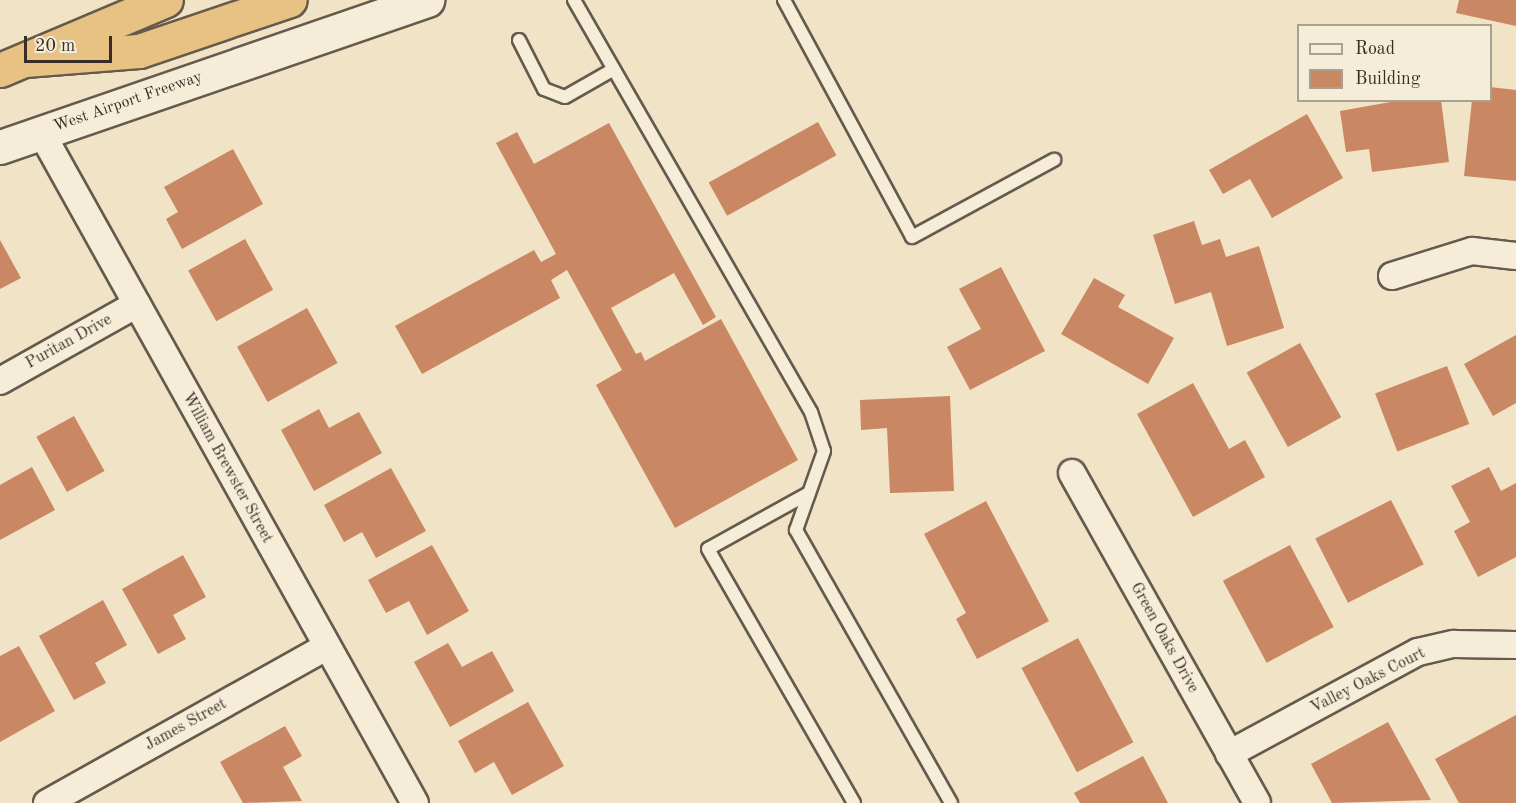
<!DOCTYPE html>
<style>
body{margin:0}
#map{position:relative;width:1516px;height:803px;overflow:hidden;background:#f1e3c5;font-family:"Old Standard TT",serif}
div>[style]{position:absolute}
.building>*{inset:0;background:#c98763;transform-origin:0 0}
.roads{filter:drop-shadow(2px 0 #665a4e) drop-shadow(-2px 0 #665a4e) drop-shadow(0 2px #665a4e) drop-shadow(0 -2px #665a4e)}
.service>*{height:12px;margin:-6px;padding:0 6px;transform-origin:6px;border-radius:6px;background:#f6edd9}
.minor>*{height:26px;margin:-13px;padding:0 13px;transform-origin:13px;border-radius:13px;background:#f6edd9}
.secondary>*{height:33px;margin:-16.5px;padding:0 16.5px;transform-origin:16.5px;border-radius:16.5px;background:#f6edd9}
.motorway>*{height:33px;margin:-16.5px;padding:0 16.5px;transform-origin:16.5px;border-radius:16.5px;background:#e8c282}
span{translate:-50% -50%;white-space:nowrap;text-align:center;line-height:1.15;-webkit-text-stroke:5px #f6edd9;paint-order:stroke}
.street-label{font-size:16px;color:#382d26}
.legend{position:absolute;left:1297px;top:24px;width:195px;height:78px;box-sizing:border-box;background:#f6edd9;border:2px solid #aaa091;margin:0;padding:8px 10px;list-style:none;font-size:18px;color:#382d26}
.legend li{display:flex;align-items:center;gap:12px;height:30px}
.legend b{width:30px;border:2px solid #aaa091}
.scale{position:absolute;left:24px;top:36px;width:88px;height:27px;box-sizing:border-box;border:3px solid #382d26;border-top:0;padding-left:8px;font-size:18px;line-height:21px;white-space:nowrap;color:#382d26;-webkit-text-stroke:4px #f6edd9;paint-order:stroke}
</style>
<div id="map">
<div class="building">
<div style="clip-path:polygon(1459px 0,1516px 0,1516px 26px,1456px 13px)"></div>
<div style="clip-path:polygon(1490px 87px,1516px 90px,1516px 181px,1464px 176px,1472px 100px,1490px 100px)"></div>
<div style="clip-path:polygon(1402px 100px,1441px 100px,1449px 162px,1372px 172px,1369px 149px,1346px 152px,1340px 111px)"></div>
<div style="clip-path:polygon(1307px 114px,1343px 178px,1272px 218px,1250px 179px,1223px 194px,1209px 170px)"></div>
<div style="left:818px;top:122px;width:38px;height:125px;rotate:61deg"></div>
<div style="clip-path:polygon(609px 123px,716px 317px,703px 325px,674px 273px,611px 308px,636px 354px,641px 352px,645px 361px,721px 319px,798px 460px,675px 528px,596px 385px,622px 370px,567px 270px,551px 280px,560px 298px,422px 374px,395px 326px,534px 250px,541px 262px,556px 254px,496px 143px,517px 132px,534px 164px)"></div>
<div style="clip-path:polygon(233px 149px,263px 204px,182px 249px,166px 219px,178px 212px,164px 187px)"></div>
<div style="clip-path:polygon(1194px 221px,1202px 245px,1220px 239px,1226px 257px,1259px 246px,1284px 328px,1227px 346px,1211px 292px,1175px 304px,1153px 235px)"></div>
<div style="left:245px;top:239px;width:58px;height:65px;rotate:61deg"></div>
<div style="clip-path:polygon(0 240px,21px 278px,0 289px)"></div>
<div style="clip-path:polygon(1001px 267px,1045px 351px,970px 390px,947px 347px,981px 329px,959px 289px)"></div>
<div style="clip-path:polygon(1094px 278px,1125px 295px,1118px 307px,1174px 338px,1148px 384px,1061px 334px)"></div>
<div style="left:307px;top:308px;width:63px;height:80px;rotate:61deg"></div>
<div style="clip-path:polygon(1516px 335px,1516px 403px,1493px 416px,1464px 364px)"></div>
<div style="left:1300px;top:343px;width:85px;height:61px;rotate:61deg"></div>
<div style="left:1447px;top:366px;width:62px;height:77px;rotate:69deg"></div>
<div style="clip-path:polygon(1193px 383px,1229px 449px,1245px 440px,1265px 477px,1193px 517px,1137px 414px)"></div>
<div style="clip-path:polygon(950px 396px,954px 491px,890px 493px,887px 428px,861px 430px,860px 400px)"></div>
<div style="clip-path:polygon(319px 409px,329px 428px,359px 412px,382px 453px,314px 491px,281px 430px)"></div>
<div style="left:74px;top:416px;width:63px;height:43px;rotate:61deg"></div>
<div style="clip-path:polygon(32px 467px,55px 510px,0 540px,0 485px)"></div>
<div style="clip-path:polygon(1489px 467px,1501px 491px,1516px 483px,1516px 557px,1478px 577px,1454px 531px,1470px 522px,1451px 486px)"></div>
<div style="clip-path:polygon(391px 468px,426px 531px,376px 558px,362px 532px,344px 542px,324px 505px)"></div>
<div style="left:1391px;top:500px;width:72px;height:85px;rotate:63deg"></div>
<div style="clip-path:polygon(986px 501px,1049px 621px,977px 659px,956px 619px,966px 613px,924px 534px)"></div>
<div style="clip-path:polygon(432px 545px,469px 611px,427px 635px,409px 601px,386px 613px,368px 580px)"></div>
<div style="left:1290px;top:545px;width:93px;height:76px;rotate:62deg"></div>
<div style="clip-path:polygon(183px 555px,206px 597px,173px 615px,186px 639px,158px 654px,122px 589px)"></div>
<div style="clip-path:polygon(103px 600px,127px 645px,95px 663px,106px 683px,74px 700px,39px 636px)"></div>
<div style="left:1078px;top:638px;width:118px;height:64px;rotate:62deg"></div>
<div style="clip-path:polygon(448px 643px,462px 667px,492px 651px,514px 691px,450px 727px,414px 662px)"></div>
<div style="clip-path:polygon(19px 646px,55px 711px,0 742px,0 656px)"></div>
<div style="clip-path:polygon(528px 702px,564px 766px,512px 795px,494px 762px,475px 773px,458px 741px)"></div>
<div style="clip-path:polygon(1516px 715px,1516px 803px,1459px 803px,1435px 759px)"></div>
<div style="clip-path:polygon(1388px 722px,1431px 800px,1332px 803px,1311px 764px)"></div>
<div style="clip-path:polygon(285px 726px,302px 756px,283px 767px,302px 801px,243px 803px,220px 762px)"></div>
<div style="clip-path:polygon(1143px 756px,1168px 803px,1080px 803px,1074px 793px)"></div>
</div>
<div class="roads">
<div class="service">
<div style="left:574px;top:0;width:475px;rotate:60.1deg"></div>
<div style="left:811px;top:412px;width:41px;rotate:71.6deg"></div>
<div style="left:824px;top:451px;width:84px;rotate:109.5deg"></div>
<div style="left:796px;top:530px;width:314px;rotate:60.4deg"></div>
<div style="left:784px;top:0;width:269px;rotate:61.6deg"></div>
<div style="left:912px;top:237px;width:162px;rotate:-28.5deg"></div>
<div style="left:519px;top:40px;width:55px;rotate:63deg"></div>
<div style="left:544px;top:89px;width:22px;rotate:21deg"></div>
<div style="left:565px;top:97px;width:56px;rotate:-29.7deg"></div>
<div style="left:809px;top:493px;width:115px;rotate:151deg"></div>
<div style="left:708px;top:549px;width:293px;rotate:60.1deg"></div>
</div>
<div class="minor">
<div style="left:41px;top:132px;width:768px;rotate:60.87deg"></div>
<div style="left:1392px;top:276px;width:84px;rotate:-17.4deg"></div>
<div style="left:1472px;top:251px;width:44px;rotate:6.5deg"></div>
<div style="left:0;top:381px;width:157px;rotate:-29.3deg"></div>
<div style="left:1072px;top:473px;width:378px;rotate:60.7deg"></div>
<div style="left:1229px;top:754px;width:215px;rotate:-28.4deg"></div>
<div style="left:1418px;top:652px;width:37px;rotate:-13deg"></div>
<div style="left:1454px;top:644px;width:62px;rotate:0.9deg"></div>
<div style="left:47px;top:803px;width:320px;rotate:-29.2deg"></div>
</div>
<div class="secondary">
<div style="left:0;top:147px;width:452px;rotate:-19deg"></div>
</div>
<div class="motorway">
<div style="left:25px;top:60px;width:114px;rotate:-4.5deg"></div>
<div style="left:139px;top:51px;width:159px;rotate:-18.7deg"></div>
<div style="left:0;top:70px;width:180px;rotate:-22.9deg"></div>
</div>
</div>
<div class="street-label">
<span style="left:128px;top:102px;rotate:-19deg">West Airport Freeway</span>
<span style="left:69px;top:342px;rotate:-29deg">Puritan Drive</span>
<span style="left:227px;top:468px;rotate:61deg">William Brewster Street</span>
<span style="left:1164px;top:638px;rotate:61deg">Green Oaks Drive</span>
<span style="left:1368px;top:681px;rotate:-27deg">Valley Oaks Court</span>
<span style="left:186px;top:725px;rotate:-29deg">James Street</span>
</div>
<ul class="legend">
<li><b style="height:8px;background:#f6edd9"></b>Road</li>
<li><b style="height:16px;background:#c98763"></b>Building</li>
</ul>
<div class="scale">20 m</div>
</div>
